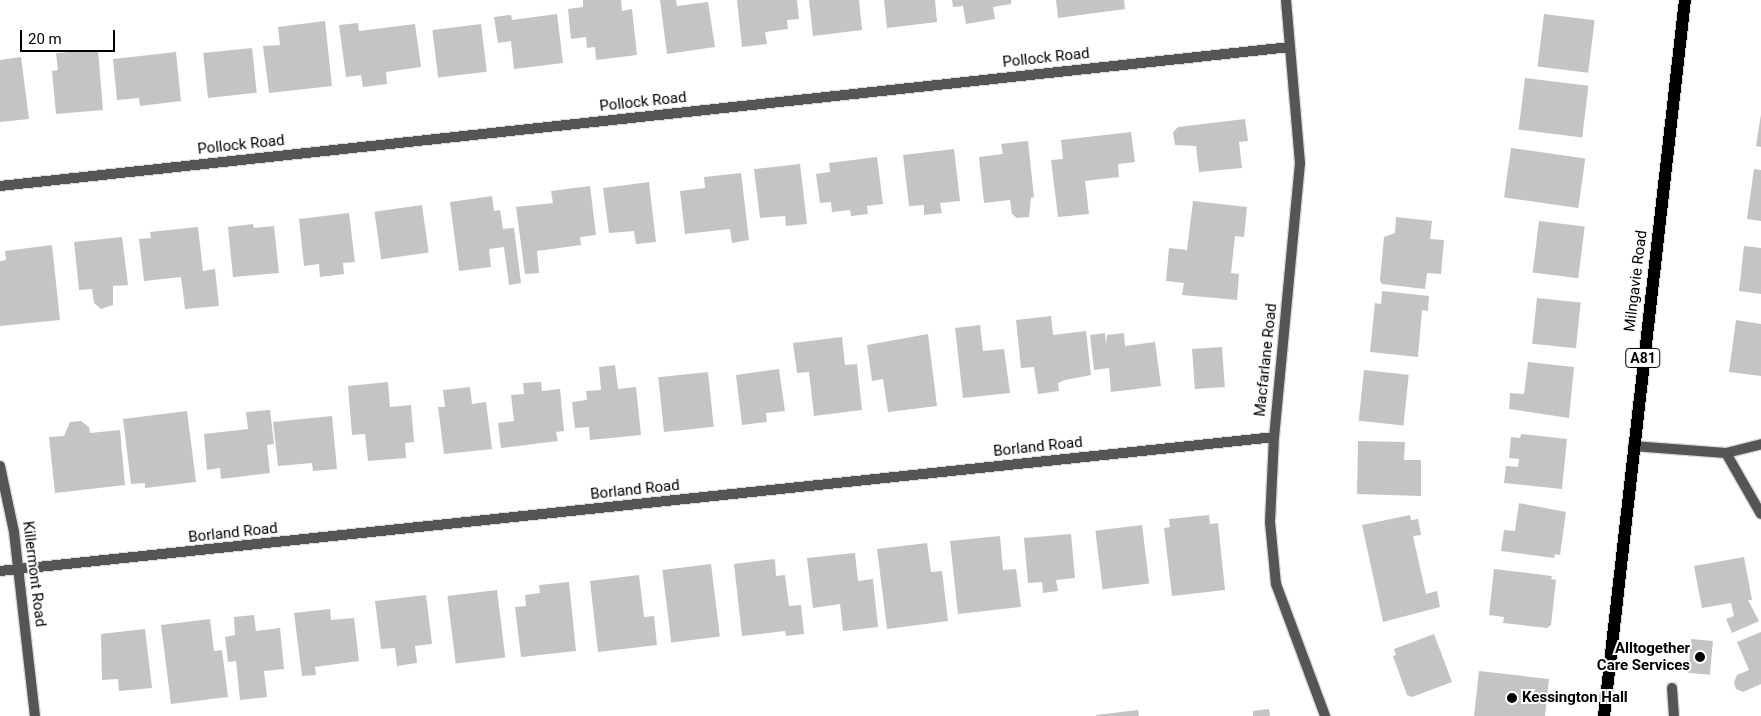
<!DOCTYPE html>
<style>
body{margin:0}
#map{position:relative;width:1761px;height:716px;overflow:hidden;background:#fff;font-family:Roboto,sans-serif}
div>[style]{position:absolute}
.building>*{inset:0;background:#c4c4c4;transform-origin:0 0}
.roads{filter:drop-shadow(1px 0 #dbdbdb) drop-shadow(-1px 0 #dbdbdb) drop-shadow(0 1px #dbdbdb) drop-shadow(0 -1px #dbdbdb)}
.lane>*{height:10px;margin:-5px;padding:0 5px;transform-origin:5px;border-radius:5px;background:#555}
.street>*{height:10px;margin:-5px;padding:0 5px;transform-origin:5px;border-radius:5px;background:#555}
.primary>*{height:12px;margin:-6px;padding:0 6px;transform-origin:6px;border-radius:6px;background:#000}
.dots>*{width:14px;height:14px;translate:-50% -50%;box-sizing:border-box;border:2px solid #fff;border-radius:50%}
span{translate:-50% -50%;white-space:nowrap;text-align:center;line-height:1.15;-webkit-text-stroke:4px #fff;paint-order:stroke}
.shield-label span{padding:1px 4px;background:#fff;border:1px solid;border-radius:4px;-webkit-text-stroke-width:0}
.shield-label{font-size:14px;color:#000;font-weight:700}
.street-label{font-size:15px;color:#000}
.poi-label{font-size:15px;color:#000;font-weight:700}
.right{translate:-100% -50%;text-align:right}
.left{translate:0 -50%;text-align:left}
.scale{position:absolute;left:20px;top:30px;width:95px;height:22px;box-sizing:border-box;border:2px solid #000;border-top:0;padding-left:6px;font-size:15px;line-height:18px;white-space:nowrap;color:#000;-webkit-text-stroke:4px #fff;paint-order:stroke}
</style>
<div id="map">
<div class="building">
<div style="clip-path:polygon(583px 0,621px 0,622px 11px,632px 9px,637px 55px,596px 60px,595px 47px,587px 48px,586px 37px,571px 39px,568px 9px,583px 7px)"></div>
<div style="clip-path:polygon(660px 0,676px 0,677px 6px,708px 2px,715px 47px,667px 54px)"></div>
<div style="clip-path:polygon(737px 0,797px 0,799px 19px,787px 20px,788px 29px,765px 32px,767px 44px,742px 47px)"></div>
<div style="clip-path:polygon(809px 0,859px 0,862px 30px,813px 36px)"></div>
<div style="clip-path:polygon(884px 0,935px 0,937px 22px,887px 28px)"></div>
<div style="clip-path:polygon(952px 0,1011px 0,1011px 4px,993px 7px,995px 19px,966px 24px,963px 6px,953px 7px)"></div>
<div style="clip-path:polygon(1056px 0,1124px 0,1125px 9px,1058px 18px)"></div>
<div style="clip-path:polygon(557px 14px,563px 63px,514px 69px,511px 41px,498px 43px,494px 17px,511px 15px,512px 20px)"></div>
<div style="left:1544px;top:14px;width:51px;height:53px;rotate:7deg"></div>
<div style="clip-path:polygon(325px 21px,332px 86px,269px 93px,263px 46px,280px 45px,278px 27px)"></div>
<div style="clip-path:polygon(358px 23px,359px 31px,415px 24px,421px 67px,386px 72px,387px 84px,363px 87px,361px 75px,346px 77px,339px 25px)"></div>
<div style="left:481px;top:24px;width:48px;height:49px;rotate:83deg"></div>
<div style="left:252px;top:48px;width:45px;height:49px;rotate:84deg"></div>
<div style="clip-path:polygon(98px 50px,103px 110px,56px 114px,52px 71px,58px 70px,56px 53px)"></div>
<div style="clip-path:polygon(176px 52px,181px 101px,140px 106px,139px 98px,117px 100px,113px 59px)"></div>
<div style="clip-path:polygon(21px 57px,29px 119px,0 122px,0 60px)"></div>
<div style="left:1525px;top:78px;width:64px;height:52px;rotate:7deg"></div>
<div style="clip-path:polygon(1761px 114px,1761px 147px,1756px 146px)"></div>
<div style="clip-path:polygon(1245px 119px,1248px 141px,1239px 142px,1242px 168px,1199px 172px,1196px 146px,1175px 145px,1173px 132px,1178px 127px)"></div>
<div style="clip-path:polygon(1131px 132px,1135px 162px,1118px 164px,1119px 177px,1085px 181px,1089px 214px,1058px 217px,1051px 160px,1063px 159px,1061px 140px)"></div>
<div style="clip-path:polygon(1028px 141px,1034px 197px,1031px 198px,1029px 217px,1017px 218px,1012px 214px,1010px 200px,984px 203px,979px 157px,1003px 154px,1001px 144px)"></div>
<div style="left:1511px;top:148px;width:75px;height:50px;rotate:8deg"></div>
<div style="clip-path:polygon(954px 149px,960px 201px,940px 203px,942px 213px,924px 215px,924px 205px,909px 206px,903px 155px)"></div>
<div style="clip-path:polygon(877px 157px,883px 204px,867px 206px,868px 214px,851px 216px,850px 210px,832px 212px,831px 202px,820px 203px,816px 174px,830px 172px,829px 163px)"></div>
<div style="clip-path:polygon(800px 164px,807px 224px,786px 226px,785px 216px,760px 218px,754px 169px)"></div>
<div style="clip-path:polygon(1754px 169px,1761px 170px,1761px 221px,1747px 219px)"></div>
<div style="clip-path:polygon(741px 173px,749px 240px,732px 243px,730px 229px,685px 234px,680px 191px,705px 188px,704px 177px)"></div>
<div style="clip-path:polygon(649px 182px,656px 242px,636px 244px,634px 231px,609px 233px,603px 188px)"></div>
<div style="clip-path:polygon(590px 186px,596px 235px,580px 237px,581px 245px,537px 251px,539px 273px,525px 274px,516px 207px,553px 203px,551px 191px)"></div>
<div style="clip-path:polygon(492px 196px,494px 211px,500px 210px,503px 229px,514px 228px,521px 283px,509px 285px,504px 247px,489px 249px,491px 267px,459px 271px,450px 202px)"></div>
<div style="clip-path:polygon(1193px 201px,1247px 207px,1244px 237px,1235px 236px,1231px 273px,1239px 274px,1237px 300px,1182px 295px,1184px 283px,1166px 281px,1169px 248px,1187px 250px)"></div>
<div style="left:422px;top:205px;width:48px;height:48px;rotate:82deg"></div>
<div style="clip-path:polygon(349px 213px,355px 262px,343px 263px,344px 274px,320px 277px,319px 264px,304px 266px,299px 219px)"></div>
<div style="clip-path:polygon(1396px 217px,1432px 221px,1430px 239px,1444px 240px,1441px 274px,1427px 273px,1425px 289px,1382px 284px,1380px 280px,1384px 237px,1395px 233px)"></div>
<div style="left:1539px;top:221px;width:46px;height:52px;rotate:7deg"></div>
<div style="clip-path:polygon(253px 224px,254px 228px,274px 226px,279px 273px,233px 277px,228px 227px)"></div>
<div style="clip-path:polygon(198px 227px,203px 271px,215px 269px,219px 306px,185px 309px,181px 277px,144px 281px,139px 239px,151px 238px,150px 232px)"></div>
<div style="clip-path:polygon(122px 237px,128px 285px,113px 286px,113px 305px,101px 309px,94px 303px,92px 289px,79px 290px,74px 242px)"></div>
<div style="clip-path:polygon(52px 245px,60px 320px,0 326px,0 261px,6px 260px,5px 251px)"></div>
<div style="clip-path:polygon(1744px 246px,1761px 248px,1761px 294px,1739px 291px)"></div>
<div style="clip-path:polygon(1382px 291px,1429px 296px,1428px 311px,1422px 310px,1418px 357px,1370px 352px,1375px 303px,1381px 304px)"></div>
<div style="left:1537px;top:298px;width:44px;height:46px;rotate:6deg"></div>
<div style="clip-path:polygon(1051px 316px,1053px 335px,1086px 331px,1091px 375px,1065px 380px,1058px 383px,1059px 391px,1038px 394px,1034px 367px,1021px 368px,1016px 320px)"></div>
<div style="clip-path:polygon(1736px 320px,1761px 324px,1761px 376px,1729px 372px)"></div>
<div style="clip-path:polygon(980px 325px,983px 351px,1004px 349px,1010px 393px,963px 398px,955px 328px)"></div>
<div style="clip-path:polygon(1105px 333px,1106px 345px,1107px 335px,1124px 333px,1125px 346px,1155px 342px,1161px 386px,1111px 392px,1109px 368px,1094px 370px,1090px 335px)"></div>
<div style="clip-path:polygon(928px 334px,937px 406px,888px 412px,883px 379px,872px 381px,867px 345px)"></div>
<div style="clip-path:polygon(842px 337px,845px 365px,857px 364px,862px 410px,814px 416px,809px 372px,797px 373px,793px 343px)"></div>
<div style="left:1222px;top:347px;width:40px;height:30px;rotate:86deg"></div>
<div style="clip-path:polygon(1528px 362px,1574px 367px,1569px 418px,1509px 409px,1510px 393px,1524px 394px)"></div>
<div style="clip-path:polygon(615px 365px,618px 389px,636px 387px,641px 435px,590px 440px,589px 427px,575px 428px,572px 402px,587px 400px,586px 391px,601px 390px,599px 367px)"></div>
<div style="clip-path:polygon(779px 369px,785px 411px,766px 413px,767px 422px,742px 425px,736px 375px)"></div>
<div style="left:1364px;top:370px;width:45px;height:51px;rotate:6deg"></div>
<div style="left:708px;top:372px;width:55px;height:50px;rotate:84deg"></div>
<div style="clip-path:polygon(388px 382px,390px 407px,411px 405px,414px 442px,405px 443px,406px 458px,368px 461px,365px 434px,352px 435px,348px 386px)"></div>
<div style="clip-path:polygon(541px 382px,542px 391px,560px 389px,564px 431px,556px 432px,558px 441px,501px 448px,498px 423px,514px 421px,511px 395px,524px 394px,523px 383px)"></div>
<div style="clip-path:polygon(470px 387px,472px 404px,486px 402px,492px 449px,444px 454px,438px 407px,445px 407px,443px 390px)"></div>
<div style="clip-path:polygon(270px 410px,274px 444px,267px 445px,270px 473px,221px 479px,220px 468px,207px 470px,204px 434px,248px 429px,246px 412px)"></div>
<div style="clip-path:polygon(187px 411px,196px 482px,145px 488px,145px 483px,131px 484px,123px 419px)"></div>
<div style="clip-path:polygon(332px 416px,337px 469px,313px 471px,312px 463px,278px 466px,273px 422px)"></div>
<div style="clip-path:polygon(81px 421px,89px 427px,90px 433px,120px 430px,125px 485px,55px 493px,49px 437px,64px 436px,70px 422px)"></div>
<div style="clip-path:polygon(1521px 434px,1567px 439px,1562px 489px,1504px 483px,1506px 466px,1518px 467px,1519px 459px,1509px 458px,1511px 437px,1520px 438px)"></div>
<div style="clip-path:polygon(1358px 441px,1405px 442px,1404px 460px,1421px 460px,1421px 496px,1357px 494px)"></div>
<div style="clip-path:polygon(1519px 503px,1566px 512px,1560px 555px,1555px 554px,1554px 558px,1501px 551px,1504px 530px,1515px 531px)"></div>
<div style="clip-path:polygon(1209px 515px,1210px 524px,1218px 523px,1225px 590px,1172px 596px,1164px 528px,1170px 527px,1169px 519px)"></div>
<div style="clip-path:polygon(1410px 515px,1411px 520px,1418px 519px,1421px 535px,1413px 536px,1426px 594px,1437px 591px,1440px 607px,1383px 622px,1362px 525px)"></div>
<div style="left:1142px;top:525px;width:59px;height:47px;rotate:83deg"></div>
<div style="clip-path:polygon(1071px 534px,1075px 578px,1056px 580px,1058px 591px,1043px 593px,1042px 582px,1028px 583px,1024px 538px)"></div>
<div style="clip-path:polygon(1000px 536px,1003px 570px,1016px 569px,1021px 607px,958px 614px,950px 541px)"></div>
<div style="clip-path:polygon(927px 543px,931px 572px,942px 571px,948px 621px,887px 629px,877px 549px)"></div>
<div style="clip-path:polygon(855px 553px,858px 581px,873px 579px,878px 627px,843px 631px,840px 604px,813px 608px,807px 558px)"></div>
<div style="clip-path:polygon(1744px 557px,1752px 600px,1748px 600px,1759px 621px,1732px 633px,1726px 619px,1734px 616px,1731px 603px,1702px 608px,1694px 566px)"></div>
<div style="clip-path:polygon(775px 559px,776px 576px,785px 575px,789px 606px,801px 605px,804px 634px,786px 636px,785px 631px,742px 636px,734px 564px)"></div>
<div style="left:711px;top:564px;width:73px;height:49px;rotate:83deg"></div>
<div style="clip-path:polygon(1494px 569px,1552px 576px,1551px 579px,1556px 580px,1551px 625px,1547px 628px,1503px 623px,1504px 617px,1489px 615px)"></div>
<div style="clip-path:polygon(639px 575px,644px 617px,654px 616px,657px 645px,598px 652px,590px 581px)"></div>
<div style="clip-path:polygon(569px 582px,576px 651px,521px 657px,515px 607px,526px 606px,525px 595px,540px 593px,539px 585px)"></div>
<div style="left:497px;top:590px;width:68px;height:50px;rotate:83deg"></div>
<div style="clip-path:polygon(426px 595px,432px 644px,415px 646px,417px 663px,397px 666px,395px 648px,381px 649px,375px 601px)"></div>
<div style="clip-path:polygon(330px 609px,331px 620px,354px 618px,359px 661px,315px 667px,316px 675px,302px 676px,294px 613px)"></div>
<div style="clip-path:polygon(254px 615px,256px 631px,280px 628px,284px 669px,264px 671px,267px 697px,240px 700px,236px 661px,228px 662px,225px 637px,235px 635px,234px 617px)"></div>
<div style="clip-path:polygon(210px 619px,214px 651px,222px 650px,228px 697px,171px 704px,161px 625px)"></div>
<div style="clip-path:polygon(145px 629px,152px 688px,119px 691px,118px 679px,102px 680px,101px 634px)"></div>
<div style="clip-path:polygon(1761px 632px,1761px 684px,1743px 692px,1736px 689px,1734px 682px,1737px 675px,1749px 670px,1737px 642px)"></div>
<div style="clip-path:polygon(1434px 634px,1452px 682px,1412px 697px,1407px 695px,1393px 656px,1396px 655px,1394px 649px)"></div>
<div style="left:1691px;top:639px;width:22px;height:34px;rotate:5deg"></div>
<div style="clip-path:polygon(1479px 671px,1549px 679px,1545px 716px,1474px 716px)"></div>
<div style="clip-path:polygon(1269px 709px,1270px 716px,1253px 716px,1253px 711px)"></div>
<div style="clip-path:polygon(1138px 710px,1139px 716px,1096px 716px,1096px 715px)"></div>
</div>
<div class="roads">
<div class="lane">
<div style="left:1672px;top:688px;width:28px;rotate:86deg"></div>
</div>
<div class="street">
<div style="left:1286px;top:0;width:164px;rotate:85.1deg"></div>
<div style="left:1300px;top:163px;width:275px;rotate:95.4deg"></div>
<div style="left:1274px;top:437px;width:85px;rotate:92.7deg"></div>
<div style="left:1270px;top:522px;width:62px;rotate:84.5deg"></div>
<div style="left:1276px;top:584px;width:141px;rotate:69.6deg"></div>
<div style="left:0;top:186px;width:1297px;rotate:-6.15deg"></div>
<div style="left:1633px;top:446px;width:93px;rotate:4.3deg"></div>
<div style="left:1726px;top:453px;width:36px;rotate:-14deg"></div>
<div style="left:1726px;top:453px;width:70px;rotate:60.2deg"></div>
<div style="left:0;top:466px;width:67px;rotate:78deg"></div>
<div style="left:14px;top:532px;width:185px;rotate:83.5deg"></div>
<div style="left:0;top:571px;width:1281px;rotate:-6deg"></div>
</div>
<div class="primary">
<div style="left:1604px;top:716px;width:721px;rotate:-83.55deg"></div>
</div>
</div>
<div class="dots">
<div style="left:1700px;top:657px;background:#000"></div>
<div style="left:1512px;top:698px;background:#000"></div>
</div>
<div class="shield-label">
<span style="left:1643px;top:358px">A81</span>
</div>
<div class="street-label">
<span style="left:1046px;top:58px;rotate:-6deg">Pollock Road</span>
<span style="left:643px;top:102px;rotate:-6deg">Pollock Road</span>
<span style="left:241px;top:145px;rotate:-6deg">Pollock Road</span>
<span style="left:1636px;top:281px;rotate:-83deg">Milngavie Road</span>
<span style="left:1266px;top:360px;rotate:-84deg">Macfarlane Road</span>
<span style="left:1038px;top:447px;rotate:-6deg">Borland Road</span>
<span style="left:635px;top:490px;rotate:-6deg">Borland Road</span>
<span style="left:233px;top:533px;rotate:-6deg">Borland Road</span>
<span style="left:34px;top:574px;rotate:83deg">Killermont Road</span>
</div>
<div class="poi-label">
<span class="right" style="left:1690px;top:657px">Alltogether<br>Care Services</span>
<span class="left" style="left:1522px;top:698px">Kessington Hall</span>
</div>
<div class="scale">20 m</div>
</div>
